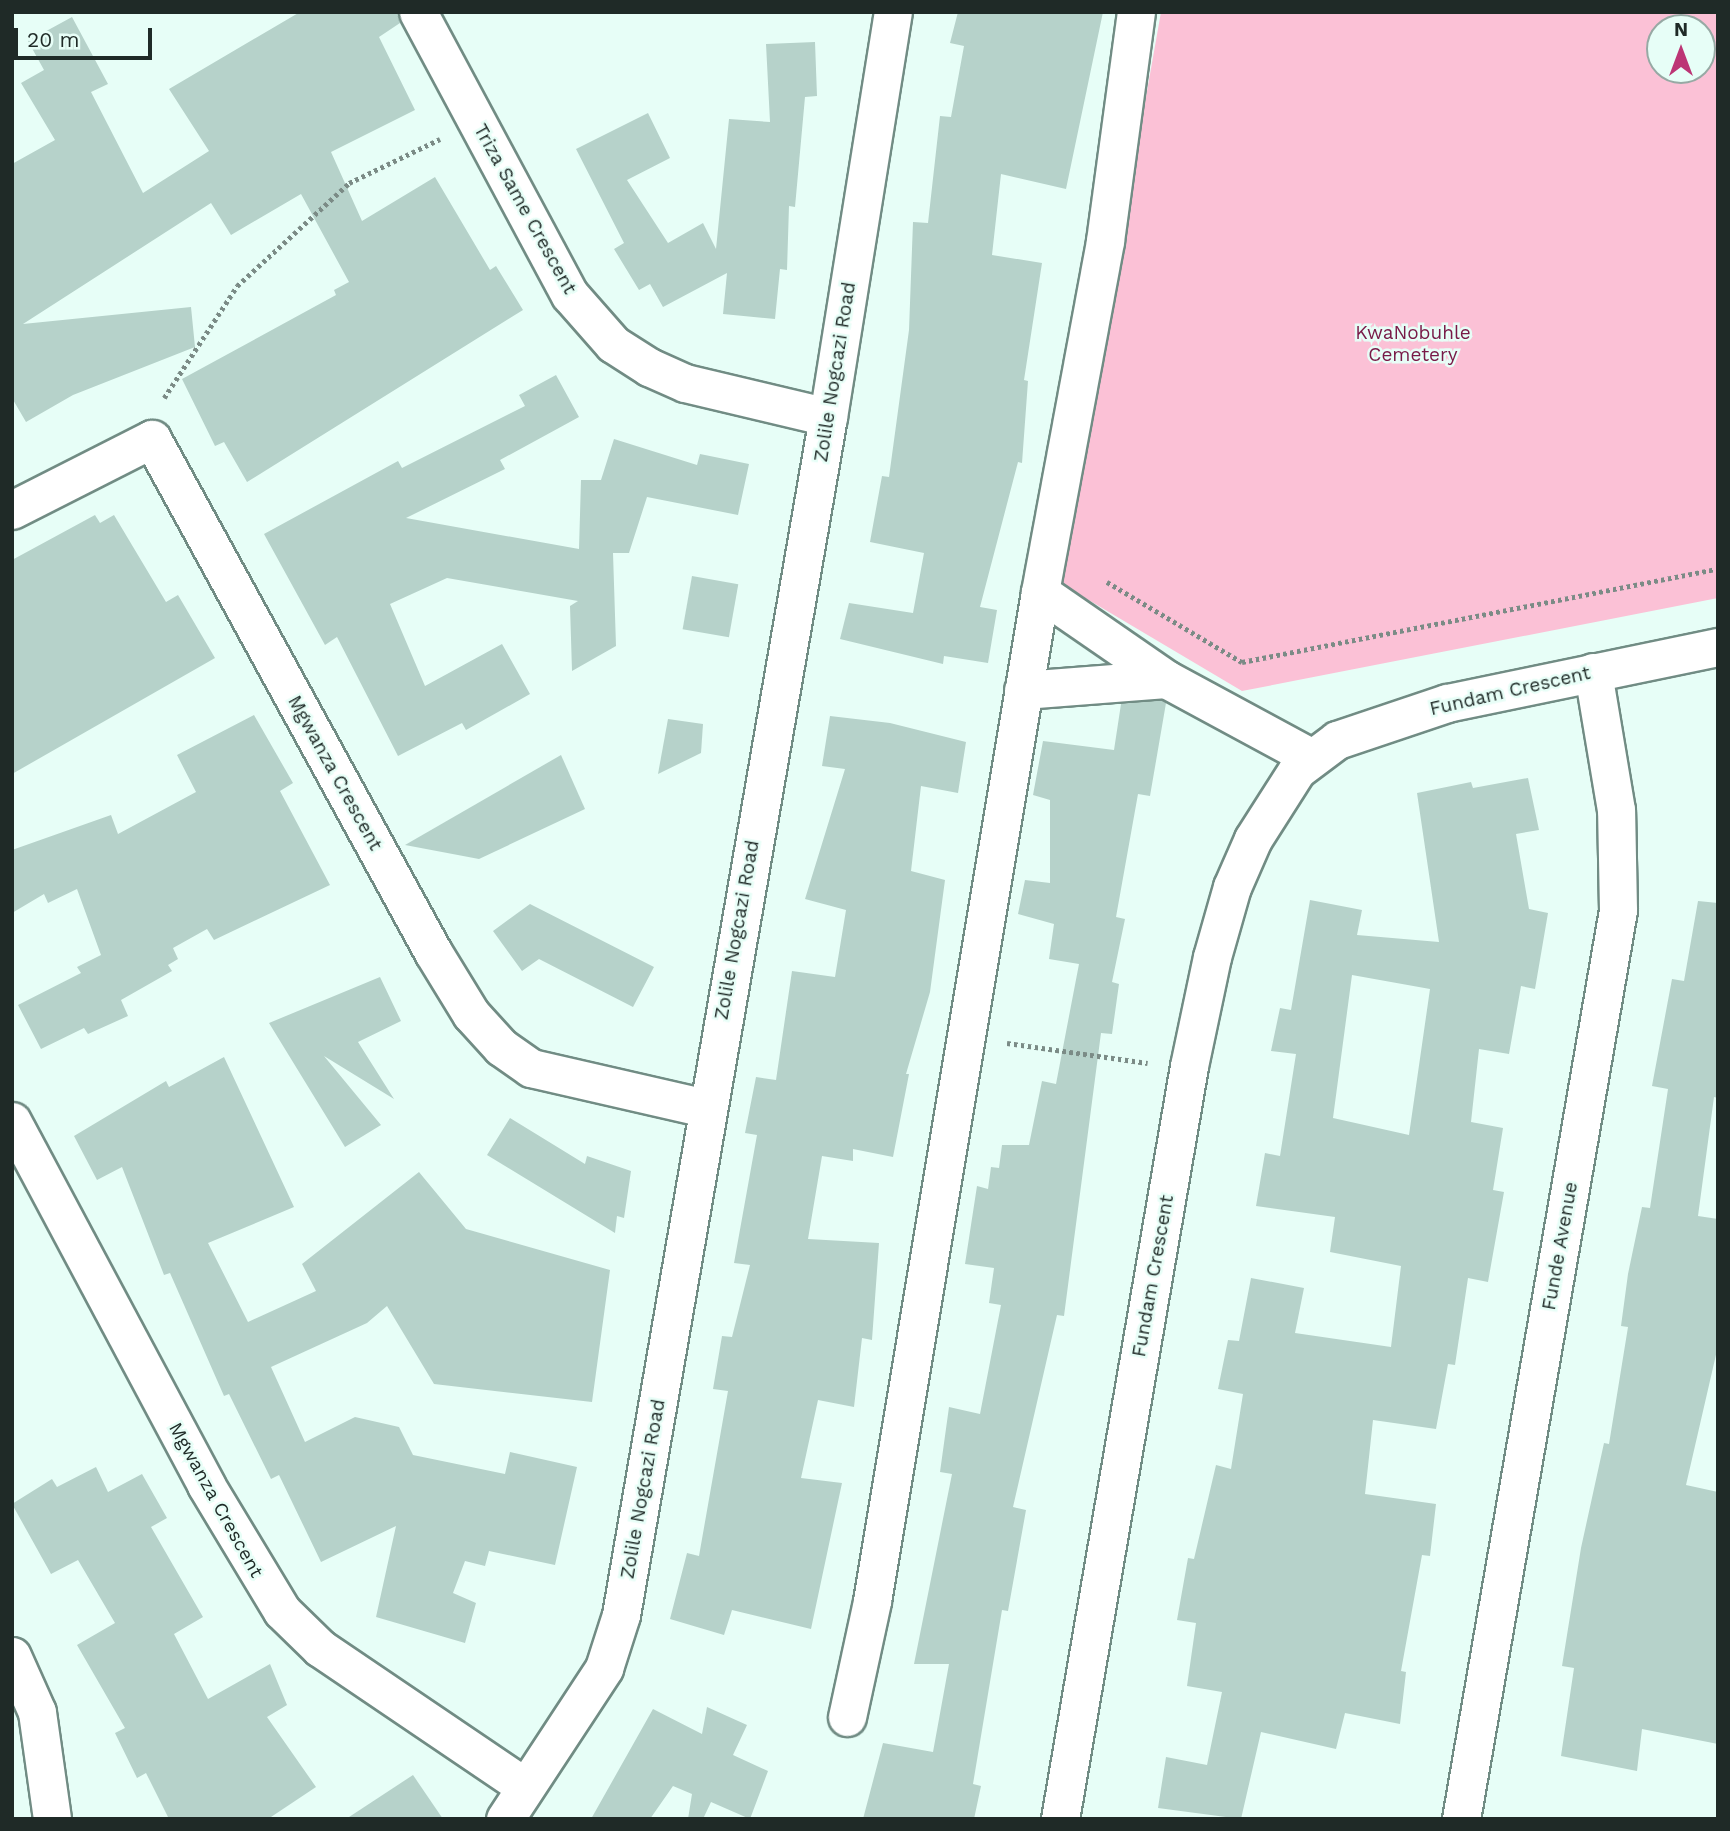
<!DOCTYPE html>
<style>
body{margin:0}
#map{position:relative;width:1730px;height:1831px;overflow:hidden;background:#e7fef7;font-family:"Work Sans",sans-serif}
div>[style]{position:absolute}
.green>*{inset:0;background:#fbc1d6}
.building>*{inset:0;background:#b6d2ca;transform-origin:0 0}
.path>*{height:4.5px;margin-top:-2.25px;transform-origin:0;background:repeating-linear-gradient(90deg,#7b8b86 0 3.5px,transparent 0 7px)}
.roads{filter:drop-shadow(2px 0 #718c84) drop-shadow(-2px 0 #718c84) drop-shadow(0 2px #718c84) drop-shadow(0 -2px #718c84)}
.minor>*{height:37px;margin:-18.5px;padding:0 18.5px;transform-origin:18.5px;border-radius:18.5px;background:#fff}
span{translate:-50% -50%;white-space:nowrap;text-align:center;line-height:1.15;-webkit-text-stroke:5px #e7fef7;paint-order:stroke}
.street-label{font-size:19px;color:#1f2a27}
.park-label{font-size:19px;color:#781947}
.frame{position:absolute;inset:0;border:14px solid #1f2a27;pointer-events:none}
.north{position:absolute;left:1646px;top:14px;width:70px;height:70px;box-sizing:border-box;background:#e7fef7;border:2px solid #97a9a4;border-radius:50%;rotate:0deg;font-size:19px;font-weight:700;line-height:28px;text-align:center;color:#1f2a27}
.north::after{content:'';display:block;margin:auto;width:24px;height:32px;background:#bc3575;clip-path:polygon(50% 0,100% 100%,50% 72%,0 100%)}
.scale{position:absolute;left:14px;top:28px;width:138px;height:32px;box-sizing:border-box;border:4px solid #1f2a27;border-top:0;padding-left:9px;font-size:21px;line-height:24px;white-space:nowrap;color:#1f2a27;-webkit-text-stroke:5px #e7fef7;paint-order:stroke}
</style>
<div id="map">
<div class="green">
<div style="clip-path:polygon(evenodd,1161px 12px,1718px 12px,1718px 598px,1242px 691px,1060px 583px,1161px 12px,1660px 28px,1702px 28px,1702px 70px,1660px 70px,1660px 28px)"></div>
</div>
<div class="building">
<div style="clip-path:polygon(300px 12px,397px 12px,400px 23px,379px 37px,415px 110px,331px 152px,362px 221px,435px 177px,490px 270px,496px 266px,523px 310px,247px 482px,224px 442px,215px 446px,182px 379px,336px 295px,334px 290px,349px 282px,301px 194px,231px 235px,211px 203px,23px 324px,191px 307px,195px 347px,73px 395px,26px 422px,12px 398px,12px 164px,55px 140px,21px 83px,44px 70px,28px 41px,72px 17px,108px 84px,91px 92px,143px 193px,209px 151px,169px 89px)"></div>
<div style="clip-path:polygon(958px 12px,1103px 12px,1066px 189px,1001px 174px,992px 255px,1042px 263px,1024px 380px,1028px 381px,1022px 463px,1018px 462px,980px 607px,997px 610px,988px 663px,944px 656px,943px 664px,840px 639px,849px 603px,913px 613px,924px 553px,870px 542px,882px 476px,889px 477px,909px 330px,913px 222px,928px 223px,940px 116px,951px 117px,964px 46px,950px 43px)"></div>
<div style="clip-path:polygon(815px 42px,817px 96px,805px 97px,795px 207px,789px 206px,787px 270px,780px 269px,775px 319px,723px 314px,727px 273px,663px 307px,650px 284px,639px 290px,614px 249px,624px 243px,576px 149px,648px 113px,670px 158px,627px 180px,668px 243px,703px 223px,716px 249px,729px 119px,770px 122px,766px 44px)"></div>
<div style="clip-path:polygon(556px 375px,579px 417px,500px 460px,505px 469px,406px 518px,579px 549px,581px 480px,601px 480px,614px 439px,697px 465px,700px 454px,749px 464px,738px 515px,647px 497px,629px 553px,613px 553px,616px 646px,572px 671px,570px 606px,578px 601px,447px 578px,390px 604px,425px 686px,502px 644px,530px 694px,466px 730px,462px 723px,398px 756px,337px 637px,325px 645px,264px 534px,398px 461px,402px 468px,525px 406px,519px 395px)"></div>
<div style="clip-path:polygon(95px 515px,100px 523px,114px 515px,166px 602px,178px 595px,215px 658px,12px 774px,12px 560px)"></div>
<div style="left:692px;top:576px;width:47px;height:54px;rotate:10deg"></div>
<div style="clip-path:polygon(1161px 700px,1166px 703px,1150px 796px,1138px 794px,1116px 917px,1125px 919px,1112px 982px,1119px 984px,1112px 1034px,1101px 1033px,1064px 1316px,1057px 1315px,1013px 1507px,1026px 1510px,1008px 1611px,1002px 1610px,973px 1784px,981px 1786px,974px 1819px,863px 1819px,883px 1743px,933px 1752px,949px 1664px,914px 1664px,952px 1474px,940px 1472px,949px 1407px,980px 1414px,1001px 1305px,989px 1303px,994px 1268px,965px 1264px,977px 1186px,988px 1189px,991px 1167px,999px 1168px,1002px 1145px,1029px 1145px,1042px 1081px,1056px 1084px,1079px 964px,1049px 959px,1054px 924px,1018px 914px,1025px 880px,1050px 883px,1050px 800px,1033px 795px,1043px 741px,1114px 750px,1121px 704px)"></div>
<div style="clip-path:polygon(254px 715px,293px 783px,280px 791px,330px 885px,214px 940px,207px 929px,173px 948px,178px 959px,168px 965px,172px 971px,121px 1000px,128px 1016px,88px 1034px,84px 1028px,41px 1049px,18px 1005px,81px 973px,77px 967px,101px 955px,77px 889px,48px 903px,44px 894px,12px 913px,12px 850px,111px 815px,118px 834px,196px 792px,177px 755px)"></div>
<div style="clip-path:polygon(830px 716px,890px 723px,966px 742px,958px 793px,921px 786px,911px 871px,945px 880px,930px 992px,906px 1074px,909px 1074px,893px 1157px,853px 1149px,853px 1161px,822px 1156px,808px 1239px,879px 1243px,872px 1340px,862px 1338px,854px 1407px,818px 1400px,801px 1478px,842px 1483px,811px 1629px,732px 1610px,724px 1635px,670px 1619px,687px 1553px,699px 1556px,728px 1391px,713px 1389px,722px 1336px,732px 1337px,750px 1265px,734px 1263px,757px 1135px,745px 1133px,756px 1077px,776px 1080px,792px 971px,835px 977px,846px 910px,805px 899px,845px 769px,822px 766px)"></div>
<div style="clip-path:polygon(668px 719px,703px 724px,701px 753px,658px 774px)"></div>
<div style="clip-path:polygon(561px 755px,585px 809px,479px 859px,405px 845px)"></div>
<div style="clip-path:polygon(evenodd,1528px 778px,1539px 830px,1516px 834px,1529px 909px,1548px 913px,1535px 989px,1521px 986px,1509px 1054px,1479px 1049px,1471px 1122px,1503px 1128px,1493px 1190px,1504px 1192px,1488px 1282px,1468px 1278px,1455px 1365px,1448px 1364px,1436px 1429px,1373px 1420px,1365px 1494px,1436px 1504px,1430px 1556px,1422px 1555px,1401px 1671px,1406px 1672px,1400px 1724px,1345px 1713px,1336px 1749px,1261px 1732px,1241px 1819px,1158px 1808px,1166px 1757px,1207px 1765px,1222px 1692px,1187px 1686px,1196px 1623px,1177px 1620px,1188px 1558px,1194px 1559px,1216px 1465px,1231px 1469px,1243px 1394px,1218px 1389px,1228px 1340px,1239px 1341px,1251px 1278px,1304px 1288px,1295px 1333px,1391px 1347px,1401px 1266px,1330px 1252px,1335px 1217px,1256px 1206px,1265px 1153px,1280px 1156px,1296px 1054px,1271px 1051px,1280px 1008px,1291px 1010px,1310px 900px,1362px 910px,1357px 935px,1439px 942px,1417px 793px,1471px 782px,1473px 788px,1528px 778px,1352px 975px,1430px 989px,1409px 1135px,1333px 1118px,1352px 975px)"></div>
<div style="clip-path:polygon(1698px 901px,1718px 903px,1718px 1098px,1714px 1097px,1698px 1216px,1718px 1219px,1718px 1346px,1686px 1485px,1718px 1492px,1718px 1744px,1642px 1729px,1637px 1771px,1561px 1756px,1574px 1668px,1562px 1666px,1581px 1548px,1604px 1443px,1609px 1444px,1628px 1327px,1621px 1326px,1628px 1274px,1642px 1207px,1650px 1208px,1668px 1089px,1652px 1086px,1672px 979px,1684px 981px)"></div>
<div style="clip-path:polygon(530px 904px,654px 967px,633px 1007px,539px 959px,522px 971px,493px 931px)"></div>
<div style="clip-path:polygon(380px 977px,401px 1021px,358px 1042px,394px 1099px,324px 1056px,381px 1125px,345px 1147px,269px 1023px)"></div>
<div style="clip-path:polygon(224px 1057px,294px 1207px,208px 1243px,248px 1322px,316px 1291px,302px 1264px,419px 1172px,466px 1229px,610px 1270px,592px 1402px,434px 1384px,387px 1306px,367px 1323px,271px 1367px,305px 1442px,355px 1417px,399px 1427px,413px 1455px,505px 1474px,510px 1452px,577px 1467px,555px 1565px,489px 1551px,485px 1566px,465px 1561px,453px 1593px,476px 1603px,465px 1643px,376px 1617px,396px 1526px,321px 1562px,279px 1475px,271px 1479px,229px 1394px,224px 1396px,170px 1273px,164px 1275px,122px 1167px,97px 1180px,74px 1136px,166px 1081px,169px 1087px)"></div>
<div style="clip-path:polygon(510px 1118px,585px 1164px,587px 1156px,631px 1171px,624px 1218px,617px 1216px,615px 1233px,487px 1155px)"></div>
<div style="clip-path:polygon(96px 1467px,108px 1492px,142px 1474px,167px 1518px,151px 1527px,203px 1617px,174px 1634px,208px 1699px,270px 1664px,287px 1705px,267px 1717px,316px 1787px,268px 1819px,169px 1819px,146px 1773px,137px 1778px,115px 1733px,125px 1728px,77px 1645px,115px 1623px,78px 1560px,51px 1574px,12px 1504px,52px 1479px,57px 1487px)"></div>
<div style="clip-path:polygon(707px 1707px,747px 1725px,733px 1755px,768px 1771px,750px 1819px,711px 1802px,703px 1819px,688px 1819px,692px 1794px,673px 1786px,650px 1819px,591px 1819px,653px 1709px,702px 1734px)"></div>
<div style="clip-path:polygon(413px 1775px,443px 1819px,346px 1819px)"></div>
</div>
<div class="path">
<div style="left:164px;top:398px;width:134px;rotate:-56.9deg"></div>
<div style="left:237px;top:286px;width:152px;rotate:-42.6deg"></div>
<div style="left:349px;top:183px;width:101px;rotate:-25.8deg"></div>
<div style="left:1107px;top:582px;width:157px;rotate:30.7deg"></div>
<div style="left:1242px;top:662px;width:485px;rotate:-11.1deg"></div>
<div style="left:1007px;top:1043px;width:142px;rotate:8.1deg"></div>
</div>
<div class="roads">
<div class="minor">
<div style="left:418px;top:12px;width:321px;rotate:61.8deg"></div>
<div style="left:570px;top:295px;width:65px;rotate:48.7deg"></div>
<div style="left:613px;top:344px;width:43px;rotate:32.6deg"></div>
<div style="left:649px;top:367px;width:39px;rotate:24deg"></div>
<div style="left:685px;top:383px;width:147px;rotate:13.4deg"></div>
<div style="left:12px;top:510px;width:157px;rotate:-26.9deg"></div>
<div style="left:152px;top:439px;width:585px;rotate:61.29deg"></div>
<div style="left:433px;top:952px;width:73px;rotate:58.5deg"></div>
<div style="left:471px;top:1014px;width:45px;rotate:47.7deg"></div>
<div style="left:501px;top:1047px;width:37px;rotate:35deg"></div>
<div style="left:531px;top:1068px;width:179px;rotate:12.9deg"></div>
<div style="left:1040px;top:592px;width:153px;rotate:34.6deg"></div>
<div style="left:1166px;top:679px;width:164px;rotate:28.4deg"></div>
<div style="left:1023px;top:690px;width:143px;rotate:-4.4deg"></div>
<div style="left:12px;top:1121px;width:412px;rotate:61.9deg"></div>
<div style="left:206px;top:1485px;width:147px;rotate:58.9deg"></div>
<div style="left:282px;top:1611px;width:53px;rotate:44.2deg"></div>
<div style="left:320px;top:1648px;width:248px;rotate:34.1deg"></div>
<div style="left:12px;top:1656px;width:61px;rotate:65.9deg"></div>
<div style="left:37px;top:1712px;width:108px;rotate:82deg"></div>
<div style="left:847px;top:1717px;width:119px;rotate:-77.8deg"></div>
<div style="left:872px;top:1601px;width:1023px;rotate:-80.55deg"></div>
<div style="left:1040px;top:592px;width:357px;rotate:-79.5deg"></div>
<div style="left:1105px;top:241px;width:231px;rotate:-82.3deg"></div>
<div style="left:505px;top:1819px;width:181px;rotate:-56.7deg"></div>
<div style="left:604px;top:1668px;width:56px;rotate:-72.2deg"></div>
<div style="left:621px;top:1615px;width:1216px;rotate:-80.2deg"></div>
<div style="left:828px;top:417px;width:410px;rotate:-80.9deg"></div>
<div style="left:1060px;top:1819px;width:764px;rotate:-80.28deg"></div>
<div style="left:1189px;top:1066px;width:111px;rotate:-78.1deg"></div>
<div style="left:1212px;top:957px;width:73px;rotate:-74.1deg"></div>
<div style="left:1232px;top:887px;width:52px;rotate:-66.4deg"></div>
<div style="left:1253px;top:839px;width:82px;rotate:-57.5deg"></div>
<div style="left:1297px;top:770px;width:50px;rotate:-36.9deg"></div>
<div style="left:1337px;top:740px;width:116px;rotate:-18.6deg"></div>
<div style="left:1447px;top:703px;width:277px;rotate:-11.7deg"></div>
<div style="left:1461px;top:1819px;width:922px;rotate:-80.2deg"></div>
<div style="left:1618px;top:910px;width:100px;rotate:-91.1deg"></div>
<div style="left:1616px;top:810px;width:140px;rotate:-99.5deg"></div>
</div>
</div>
<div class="street-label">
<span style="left:525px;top:209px;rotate:61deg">Triza Same Crescent</span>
<span style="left:835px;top:372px;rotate:-81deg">Zolile Nogcazi Road</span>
<span style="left:1510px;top:691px;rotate:-13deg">Fundam Crescent</span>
<span style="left:335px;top:773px;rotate:61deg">Mgwanza Crescent</span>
<span style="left:737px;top:930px;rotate:-80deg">Zolile Nogcazi Road</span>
<span style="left:1560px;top:1246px;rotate:-80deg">Funde Avenue</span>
<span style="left:1153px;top:1276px;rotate:-80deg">Fundam Crescent</span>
<span style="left:643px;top:1489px;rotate:-80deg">Zolile Nogcazi Road</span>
<span style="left:216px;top:1500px;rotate:61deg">Mgwanza Crescent</span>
</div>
<div class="park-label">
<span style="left:1413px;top:344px">KwaNobuhle<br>Cemetery</span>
</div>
<div class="frame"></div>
<div class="north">N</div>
<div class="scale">20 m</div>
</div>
